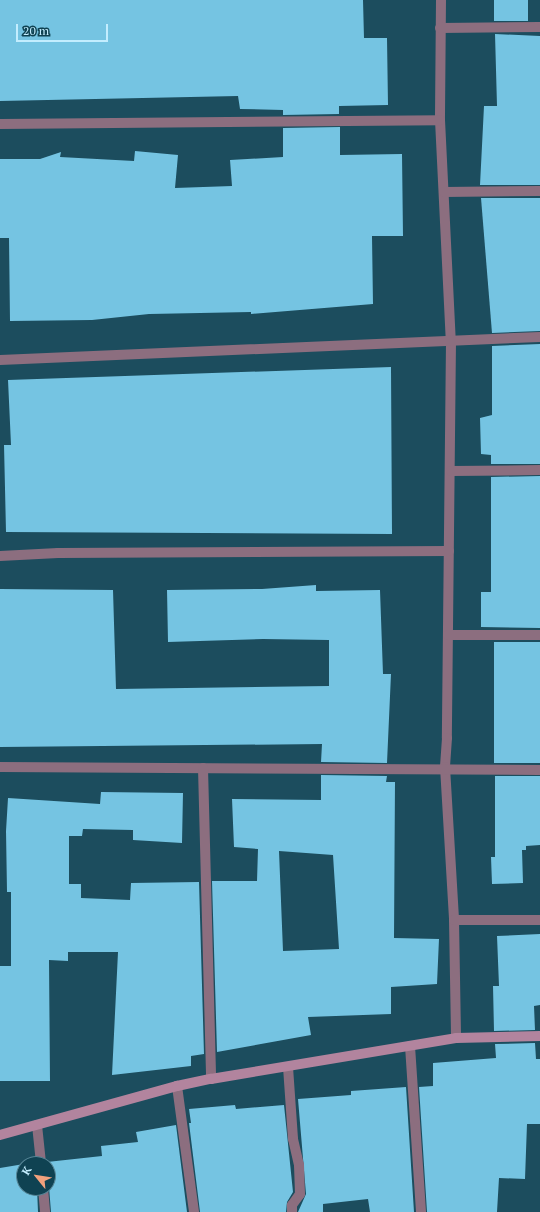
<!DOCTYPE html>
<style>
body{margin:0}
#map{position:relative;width:540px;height:1212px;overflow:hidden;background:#1c4d5e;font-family:"PT Serif",serif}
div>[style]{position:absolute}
.building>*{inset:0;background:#75c4e2;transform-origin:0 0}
.street>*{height:10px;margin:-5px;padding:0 5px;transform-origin:5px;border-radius:5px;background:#8c6e7f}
.secondary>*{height:10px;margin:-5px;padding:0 5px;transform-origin:5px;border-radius:5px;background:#b2849e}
span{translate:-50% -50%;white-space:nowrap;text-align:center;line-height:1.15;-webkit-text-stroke:4px #0f4252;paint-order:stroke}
.north{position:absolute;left:16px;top:1156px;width:40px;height:40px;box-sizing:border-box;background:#0f4252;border:1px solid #578697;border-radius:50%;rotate:300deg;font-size:11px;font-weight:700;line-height:16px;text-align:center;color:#c3edfe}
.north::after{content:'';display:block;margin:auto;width:14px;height:18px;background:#f1a17d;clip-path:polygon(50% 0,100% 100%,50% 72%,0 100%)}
.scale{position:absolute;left:16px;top:24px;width:92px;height:18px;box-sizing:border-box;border:2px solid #c3edfe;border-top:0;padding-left:5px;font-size:12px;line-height:14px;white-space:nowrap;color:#c3edfe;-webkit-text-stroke:3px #0f4252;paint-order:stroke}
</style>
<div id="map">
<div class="building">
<div style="clip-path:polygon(0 0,363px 0,364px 38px,387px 38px,388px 105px,339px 106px,339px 114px,283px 115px,283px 110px,240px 109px,238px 96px,0 101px)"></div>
<div style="left:494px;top:0;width:34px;height:21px"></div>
<div style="clip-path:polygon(495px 34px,540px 36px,540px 185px,480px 185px,484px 106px,497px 106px)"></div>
<div style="clip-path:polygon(340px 127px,340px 155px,402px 154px,403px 236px,372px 236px,373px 304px,251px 314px,251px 312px,149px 314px,92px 320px,10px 321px,9px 238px,0 238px,0 159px,40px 159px,61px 152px,60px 157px,134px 161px,135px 151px,178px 155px,175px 188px,232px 186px,230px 160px,283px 157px,283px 128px)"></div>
<div style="clip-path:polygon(481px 198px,540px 198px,540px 331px,492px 333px)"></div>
<div style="clip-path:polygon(540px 344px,540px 464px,491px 464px,491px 455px,481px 454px,480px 418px,492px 415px,492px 346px)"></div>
<div style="clip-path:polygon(391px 367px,392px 534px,6px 532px,4px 445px,11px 445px,8px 380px)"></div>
<div style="clip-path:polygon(540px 476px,540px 628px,481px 627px,481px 592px,491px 592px,491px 477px)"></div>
<div style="clip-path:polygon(316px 585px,316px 591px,380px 590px,383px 674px,391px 674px,387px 763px,321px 762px,322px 744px,0 747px,0 589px,113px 590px,116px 689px,329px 686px,329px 640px,263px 639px,168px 642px,167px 590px,262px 589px)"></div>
<div style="left:494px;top:642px;width:46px;height:121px"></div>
<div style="clip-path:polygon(evenodd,321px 775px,387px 776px,386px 782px,395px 782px,394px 938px,439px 939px,437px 984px,391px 987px,391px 1014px,308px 1017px,311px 1035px,217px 1052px,212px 881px,257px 881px,258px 849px,234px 847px,232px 799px,321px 800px,321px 775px,279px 851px,333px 855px,339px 949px,283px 951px,279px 851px)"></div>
<div style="clip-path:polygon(495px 776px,540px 776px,540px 845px,526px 846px,526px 850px,522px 850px,523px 883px,492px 884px,491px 857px,495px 857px)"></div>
<div style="clip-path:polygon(101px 792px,183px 793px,182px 843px,133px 840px,133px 830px,83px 829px,82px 836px,69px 836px,69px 884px,81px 884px,81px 898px,130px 900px,131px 883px,199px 882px,204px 1054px,191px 1056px,191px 1066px,112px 1075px,118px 952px,68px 952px,68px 961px,49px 960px,50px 1081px,0 1081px,0 966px,11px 966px,11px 892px,7px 892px,6px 831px,8px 798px,100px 804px)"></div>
<div style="clip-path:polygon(540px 934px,540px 1005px,534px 1006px,535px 1030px,494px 1031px,493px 986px,499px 986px,497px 936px)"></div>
<div style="clip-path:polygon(535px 1043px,536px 1059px,540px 1059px,540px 1124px,527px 1124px,525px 1179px,499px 1178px,497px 1212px,427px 1212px,419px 1087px,433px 1086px,433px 1063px,496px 1058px,495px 1044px)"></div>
<div style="clip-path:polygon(406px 1087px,414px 1212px,370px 1212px,368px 1199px,323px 1204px,323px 1212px,298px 1212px,306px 1194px,298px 1099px,351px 1095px,351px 1091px)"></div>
<div style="clip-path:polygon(235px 1105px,236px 1109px,284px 1105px,293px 1192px,287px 1202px,286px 1212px,200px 1212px,189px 1123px,191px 1123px,189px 1109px)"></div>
<div style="clip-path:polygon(176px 1125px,187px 1212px,51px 1212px,47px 1162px,102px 1156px,101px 1146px,138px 1142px,136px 1132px)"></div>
<div style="clip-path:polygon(34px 1163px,24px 1164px,24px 1188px,37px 1188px,38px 1212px,0 1212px,0 1168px,24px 1164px)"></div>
</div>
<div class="street">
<div style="left:441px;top:0;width:120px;rotate:90.5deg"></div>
<div style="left:440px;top:120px;width:221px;rotate:87.2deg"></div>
<div style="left:451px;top:341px;width:397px;rotate:90.6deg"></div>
<div style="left:447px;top:738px;width:29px;rotate:94deg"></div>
<div style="left:445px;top:767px;width:153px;rotate:86.6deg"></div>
<div style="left:454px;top:920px;width:118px;rotate:89deg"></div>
<div style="left:440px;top:28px;width:100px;rotate:-0.6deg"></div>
<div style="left:0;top:124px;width:440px;rotate:-0.5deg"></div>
<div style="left:444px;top:192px;width:96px;rotate:-0.6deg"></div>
<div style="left:0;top:360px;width:540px;rotate:-2.44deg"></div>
<div style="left:451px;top:471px;width:89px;rotate:-0.6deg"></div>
<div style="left:0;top:556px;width:58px;rotate:-3deg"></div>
<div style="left:58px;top:553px;width:391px;rotate:-0.3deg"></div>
<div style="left:448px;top:635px;width:92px"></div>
<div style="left:0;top:767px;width:540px;rotate:0.32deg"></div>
<div style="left:203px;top:768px;width:311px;rotate:88.5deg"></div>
<div style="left:454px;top:920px;width:86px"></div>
<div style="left:410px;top:1046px;width:166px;rotate:86.2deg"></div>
<div style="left:288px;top:1067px;width:72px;rotate:86deg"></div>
<div style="left:293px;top:1139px;width:27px;rotate:77deg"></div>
<div style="left:299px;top:1165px;width:29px;rotate:88deg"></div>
<div style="left:300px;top:1194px;width:14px;rotate:126deg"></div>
<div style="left:292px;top:1205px;width:7px;rotate:90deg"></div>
<div style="left:177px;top:1086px;width:127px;rotate:82.3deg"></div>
<div style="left:37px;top:1125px;width:39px;rotate:84deg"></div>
<div style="left:43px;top:1188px;width:24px;rotate:85deg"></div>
</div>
<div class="secondary">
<div style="left:0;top:1135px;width:184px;rotate:-15.5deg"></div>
<div style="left:177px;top:1086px;width:35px;rotate:-12deg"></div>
<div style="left:211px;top:1079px;width:248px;rotate:-9.5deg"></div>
<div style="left:456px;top:1038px;width:84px;rotate:-1.4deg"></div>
</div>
<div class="north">K</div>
<div class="scale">20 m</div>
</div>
